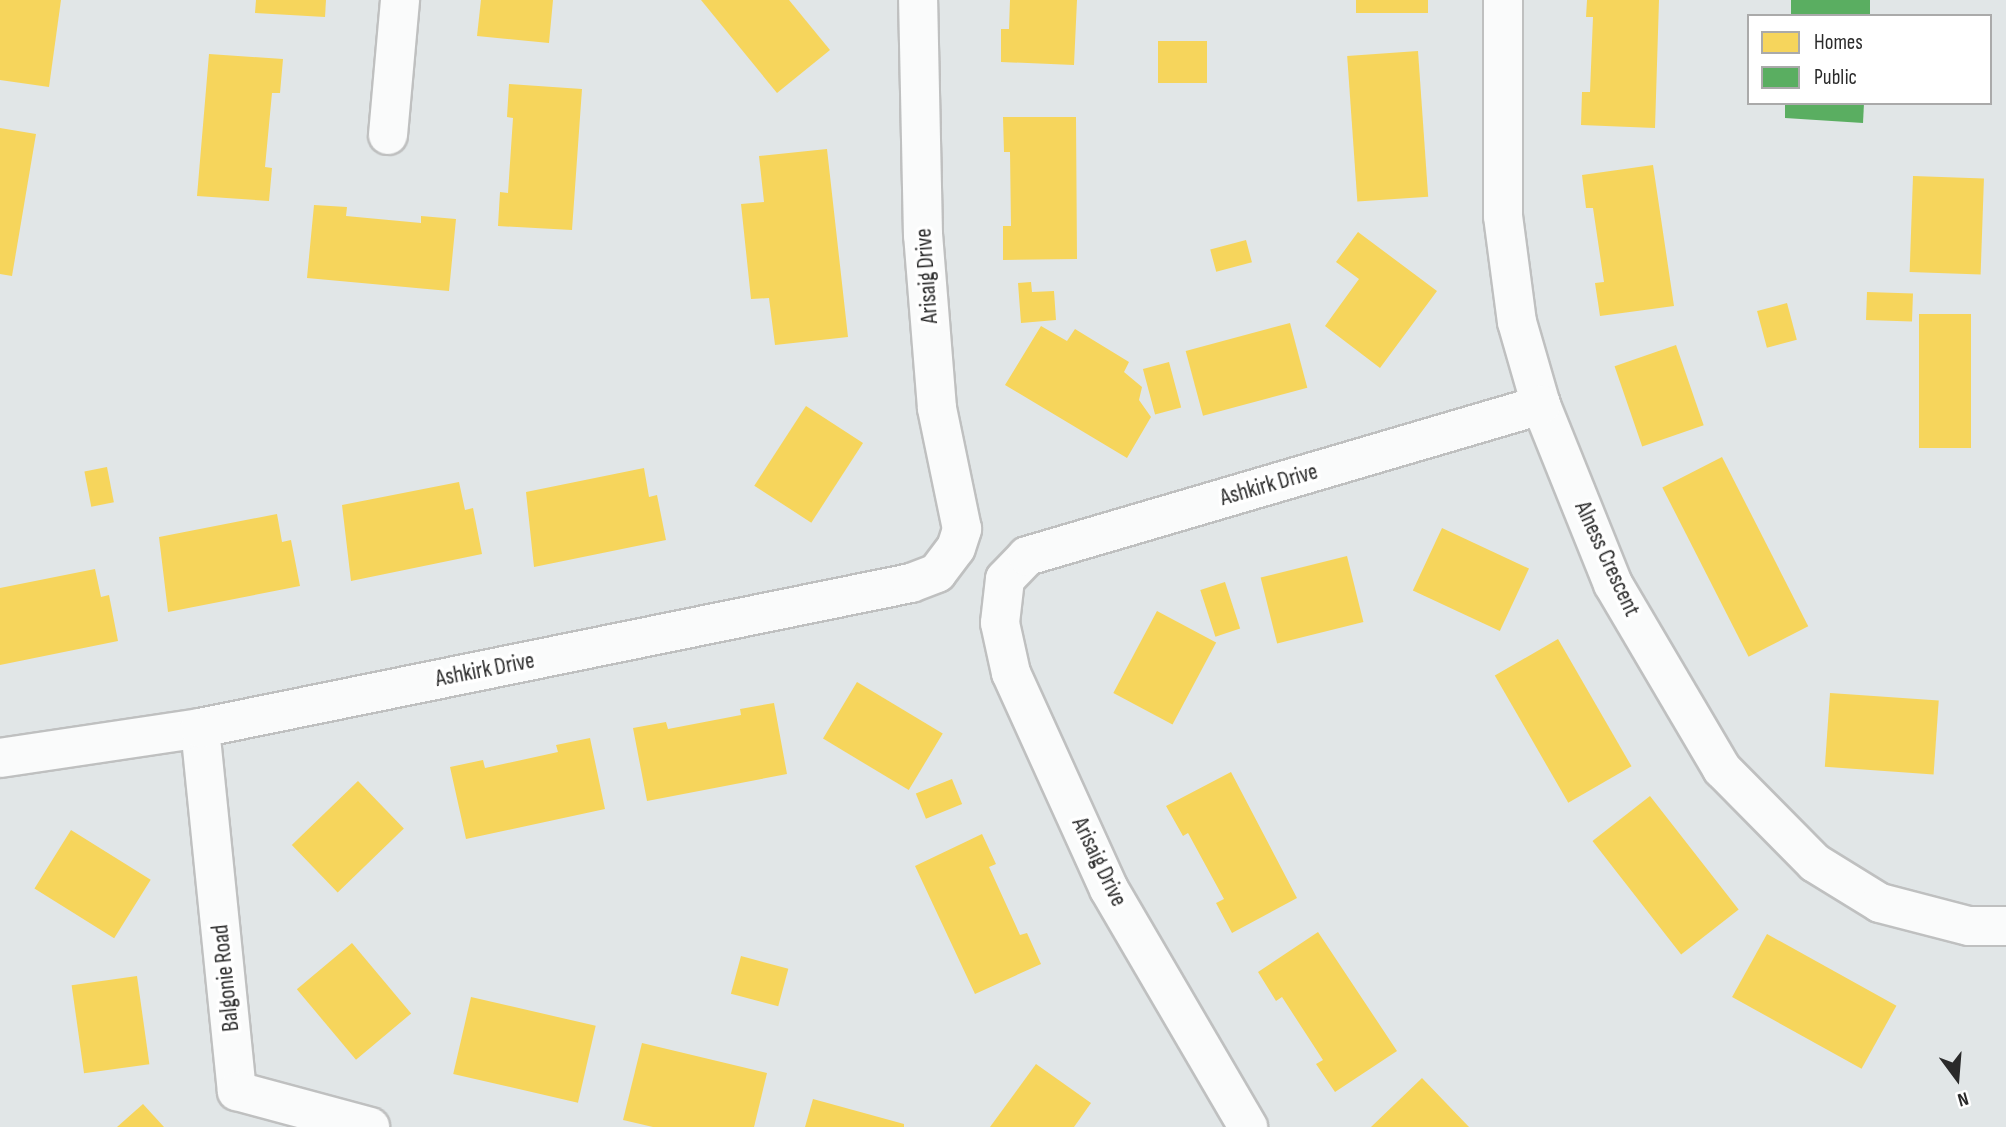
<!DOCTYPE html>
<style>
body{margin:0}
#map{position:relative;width:2006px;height:1127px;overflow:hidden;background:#e1e6e7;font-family:"Sofia Sans Condensed",sans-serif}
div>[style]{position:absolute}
.homes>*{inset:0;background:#f6d55c;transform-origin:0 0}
.public>*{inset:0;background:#5aae61;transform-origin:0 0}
.roads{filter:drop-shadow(2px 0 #bfc0c0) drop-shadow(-2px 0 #bfc0c0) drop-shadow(0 2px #bfc0c0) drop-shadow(0 -2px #bfc0c0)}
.street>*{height:38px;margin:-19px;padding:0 19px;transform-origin:19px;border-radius:19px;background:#fafbfb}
span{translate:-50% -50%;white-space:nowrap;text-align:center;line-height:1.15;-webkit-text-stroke:7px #fff;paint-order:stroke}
.street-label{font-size:23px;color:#2a2a2a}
.legend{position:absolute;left:1747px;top:14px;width:245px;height:91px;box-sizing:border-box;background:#fff;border:2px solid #aaa;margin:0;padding:9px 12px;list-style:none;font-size:21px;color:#2a2a2a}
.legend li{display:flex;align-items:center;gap:14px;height:35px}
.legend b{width:35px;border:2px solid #aaa}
.north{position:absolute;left:1922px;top:1043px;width:70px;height:70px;-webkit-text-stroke:5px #fff;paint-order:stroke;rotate:164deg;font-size:19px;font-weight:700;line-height:28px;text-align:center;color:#2a2a2a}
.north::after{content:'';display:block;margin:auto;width:24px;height:32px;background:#2a2a2a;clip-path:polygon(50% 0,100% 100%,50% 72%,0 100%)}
</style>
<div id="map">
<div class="homes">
<div style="clip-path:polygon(0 0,61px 0,49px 87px,0 80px)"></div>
<div style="clip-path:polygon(256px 0,326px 0,325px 17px,255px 13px)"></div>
<div style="clip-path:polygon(481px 0,553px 0,549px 43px,477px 36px)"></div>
<div style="clip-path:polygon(701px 0,789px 0,830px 50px,777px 93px)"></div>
<div style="clip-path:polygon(1010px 0,1077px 0,1074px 65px,1001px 62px,1001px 29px,1009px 29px)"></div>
<div style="left:1356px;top:0;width:72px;height:13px"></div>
<div style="clip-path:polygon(1587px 0,1659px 0,1655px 128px,1581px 125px,1582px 92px,1590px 92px,1593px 17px,1586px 17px)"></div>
<div style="left:1158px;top:41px;width:49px;height:42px"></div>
<div style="left:1418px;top:51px;width:146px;height:71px;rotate:86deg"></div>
<div style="clip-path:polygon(209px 54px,283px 59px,280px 93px,272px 93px,265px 167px,272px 168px,269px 201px,197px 196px)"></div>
<div style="clip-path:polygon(509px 84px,582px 89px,572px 230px,498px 226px,500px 192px,508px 193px,513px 118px,507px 117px)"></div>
<div style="clip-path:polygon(1003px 117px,1076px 117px,1077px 259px,1003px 260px,1003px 226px,1011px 226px,1010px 152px,1004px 152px)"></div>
<div style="clip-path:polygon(0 128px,36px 134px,12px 276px,0 274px)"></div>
<div style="clip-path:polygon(827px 149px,848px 337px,775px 345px,769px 298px,751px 299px,741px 204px,764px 202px,759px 156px)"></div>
<div style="clip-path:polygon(1653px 165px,1674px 306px,1600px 316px,1595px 283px,1604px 282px,1593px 208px,1586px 208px,1582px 175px)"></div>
<div style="left:1913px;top:176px;width:71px;height:96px;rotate:2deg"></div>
<div style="clip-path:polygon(314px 205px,347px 207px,346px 216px,421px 223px,421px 216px,456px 219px,449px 291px,307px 278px)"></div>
<div style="clip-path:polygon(1358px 232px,1437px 291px,1380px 368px,1325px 326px,1359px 279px,1336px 262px)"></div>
<div style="left:1246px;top:240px;width:23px;height:37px;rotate:75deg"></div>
<div style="clip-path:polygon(1031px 282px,1032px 292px,1054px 291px,1056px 320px,1021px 323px,1018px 283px)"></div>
<div style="left:1867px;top:292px;width:46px;height:28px;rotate:2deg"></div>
<div style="left:1787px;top:303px;width:38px;height:31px;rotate:75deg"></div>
<div style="left:1919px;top:314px;width:52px;height:134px"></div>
<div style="left:1290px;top:323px;width:67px;height:108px;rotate:75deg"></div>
<div style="clip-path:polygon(1041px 326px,1067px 341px,1075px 329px,1129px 362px,1124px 372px,1142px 387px,1139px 400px,1151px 417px,1127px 458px,1005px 385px)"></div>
<div style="left:1676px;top:345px;width:85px;height:65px;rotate:71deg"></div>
<div style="left:1169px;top:362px;width:47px;height:27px;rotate:75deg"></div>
<div style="left:806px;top:406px;width:68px;height:95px;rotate:33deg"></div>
<div style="left:1722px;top:457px;width:190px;height:67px;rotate:63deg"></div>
<div style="left:107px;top:467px;width:36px;height:23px;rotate:79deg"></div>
<div style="clip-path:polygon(644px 468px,649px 497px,657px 495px,666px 540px,534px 567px,526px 492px)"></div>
<div style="clip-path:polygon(459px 482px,465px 510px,473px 508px,482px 554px,351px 581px,342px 505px)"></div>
<div style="clip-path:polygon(277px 514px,282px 542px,291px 540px,300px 586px,168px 612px,159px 537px)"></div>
<div style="left:1442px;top:528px;width:96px;height:69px;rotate:25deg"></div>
<div style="left:1347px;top:556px;width:68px;height:89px;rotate:76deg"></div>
<div style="clip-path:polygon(95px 569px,101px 597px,109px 595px,118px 641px,0 665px,0 588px)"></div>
<div style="left:1225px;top:582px;width:49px;height:26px;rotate:72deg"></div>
<div style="left:1157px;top:611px;width:67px;height:93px;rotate:28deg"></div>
<div style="left:1558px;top:639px;width:147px;height:73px;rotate:60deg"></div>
<div style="left:857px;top:682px;width:100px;height:66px;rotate:31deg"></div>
<div style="left:1830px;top:693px;width:109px;height:74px;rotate:4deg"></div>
<div style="clip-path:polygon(774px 703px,787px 774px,647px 801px,633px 728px,666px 722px,668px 729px,741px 715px,740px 709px)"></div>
<div style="clip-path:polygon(590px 738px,605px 809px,466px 839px,450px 767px,483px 760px,485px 768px,558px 752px,556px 745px)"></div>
<div style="clip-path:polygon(1231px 772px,1297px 898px,1232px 933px,1216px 903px,1224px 899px,1188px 833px,1183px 836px,1166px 806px)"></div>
<div style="left:952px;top:779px;width:27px;height:39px;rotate:68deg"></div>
<div style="left:358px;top:781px;width:66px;height:92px;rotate:46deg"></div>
<div style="left:1650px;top:796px;width:144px;height:73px;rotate:52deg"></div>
<div style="left:71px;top:830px;width:94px;height:69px;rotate:32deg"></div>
<div style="clip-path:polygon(982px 834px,996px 864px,989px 867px,1020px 935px,1027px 933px,1041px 964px,975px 994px,915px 866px)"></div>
<div style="clip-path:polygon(1318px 932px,1397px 1051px,1335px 1092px,1316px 1064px,1323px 1060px,1282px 997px,1276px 1001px,1258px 972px)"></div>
<div style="left:1767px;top:934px;width:148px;height:72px;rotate:29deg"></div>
<div style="left:352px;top:943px;width:92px;height:72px;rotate:50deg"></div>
<div style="left:741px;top:956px;width:49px;height:39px;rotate:15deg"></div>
<div style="left:137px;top:976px;width:89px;height:66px;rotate:82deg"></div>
<div style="left:471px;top:997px;width:128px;height:79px;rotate:13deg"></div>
<div style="clip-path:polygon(642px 1043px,767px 1073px,754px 1127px,653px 1127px,623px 1120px)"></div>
<div style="clip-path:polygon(1036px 1064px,1091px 1103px,1074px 1127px,990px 1127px)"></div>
<div style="clip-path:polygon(1422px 1078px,1469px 1127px,1371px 1127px)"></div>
<div style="clip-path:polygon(813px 1099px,904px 1124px,904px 1127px,805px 1127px)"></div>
<div style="clip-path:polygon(143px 1104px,164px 1127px,117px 1127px)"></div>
</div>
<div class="public">
<div style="left:1791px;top:0;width:79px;height:16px"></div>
<div style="clip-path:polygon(1785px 103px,1864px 103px,1863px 123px,1785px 118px)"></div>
</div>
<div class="roads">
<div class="street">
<div style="left:1503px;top:0;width:216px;rotate:90deg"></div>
<div style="left:1503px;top:216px;width:107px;rotate:82.5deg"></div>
<div style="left:1517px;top:322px;width:86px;rotate:73.9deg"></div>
<div style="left:1541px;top:405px;width:193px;rotate:68.1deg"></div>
<div style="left:1613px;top:584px;width:215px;rotate:59.5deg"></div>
<div style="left:1722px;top:769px;width:132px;rotate:45.3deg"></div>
<div style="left:1815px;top:863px;width:76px;rotate:31.6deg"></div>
<div style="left:1880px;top:903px;width:92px;rotate:14.5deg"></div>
<div style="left:1969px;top:926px;width:37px"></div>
<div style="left:388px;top:135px;width:136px;rotate:-84.9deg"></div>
<div style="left:1005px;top:579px;width:44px;rotate:96.5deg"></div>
<div style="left:1000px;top:623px;width:51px;rotate:77.6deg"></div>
<div style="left:1011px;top:673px;width:237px;rotate:65.6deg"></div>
<div style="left:1109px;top:889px;width:276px;rotate:59.7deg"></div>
<div style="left:1005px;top:579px;width:32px;rotate:-46deg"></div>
<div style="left:1027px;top:556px;width:536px;rotate:-16.37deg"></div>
<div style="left:200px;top:728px;width:365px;rotate:84.2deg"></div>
<div style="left:237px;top:1091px;width:138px;rotate:15.1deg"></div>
<div style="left:0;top:758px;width:202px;rotate:-8.5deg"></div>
<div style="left:200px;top:728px;width:726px;rotate:-11.53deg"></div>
<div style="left:911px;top:583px;width:28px;rotate:-21deg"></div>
<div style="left:937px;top:573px;width:31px;rotate:-53deg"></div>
<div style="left:956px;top:548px;width:20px;rotate:-72deg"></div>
<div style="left:962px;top:529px;width:124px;rotate:-101.7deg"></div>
<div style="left:937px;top:408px;width:174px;rotate:-94.6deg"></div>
<div style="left:923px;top:235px;width:235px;rotate:-91.2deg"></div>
</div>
</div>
<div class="street-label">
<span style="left:927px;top:276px;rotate:-94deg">Arisaig Drive</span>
<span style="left:1269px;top:485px;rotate:-16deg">Ashkirk Drive</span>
<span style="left:1607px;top:559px;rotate:65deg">Alness Crescent</span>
<span style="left:485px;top:670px;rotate:-11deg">Ashkirk Drive</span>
<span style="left:1099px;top:862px;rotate:64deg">Arisaig Drive</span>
<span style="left:226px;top:978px;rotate:-96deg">Balgonie Road</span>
</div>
<ul class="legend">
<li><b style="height:19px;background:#f6d55c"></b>Homes</li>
<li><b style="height:19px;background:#5aae61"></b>Public</li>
</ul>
<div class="north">N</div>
</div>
